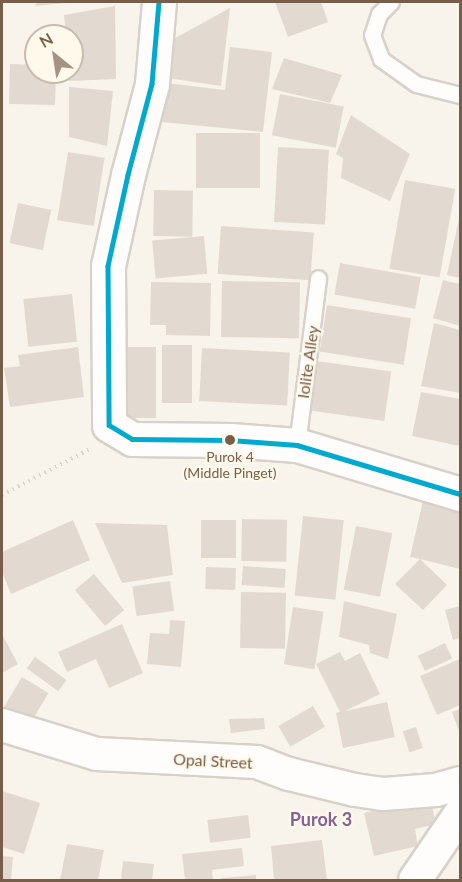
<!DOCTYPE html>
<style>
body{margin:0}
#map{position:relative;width:462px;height:882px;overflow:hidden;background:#f8f4eb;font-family:Lato,sans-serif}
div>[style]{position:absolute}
.building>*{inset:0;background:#e2dad0;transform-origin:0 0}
.path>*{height:4px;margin-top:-2px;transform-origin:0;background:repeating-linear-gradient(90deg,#dad4ce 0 1.5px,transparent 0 6px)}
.roads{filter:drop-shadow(2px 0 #d7d1c9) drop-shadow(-2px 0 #d7d1c9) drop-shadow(0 2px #d7d1c9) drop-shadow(0 -2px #d7d1c9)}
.lane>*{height:15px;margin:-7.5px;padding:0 7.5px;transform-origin:7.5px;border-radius:7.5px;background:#fefdfc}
.street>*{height:32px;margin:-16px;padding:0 16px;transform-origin:16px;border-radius:16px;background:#fefdfc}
.secondary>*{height:33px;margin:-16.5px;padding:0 16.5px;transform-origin:16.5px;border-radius:16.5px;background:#fefdfc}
.bus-1>*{height:4.5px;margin:-2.25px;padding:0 2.25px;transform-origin:2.25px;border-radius:2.25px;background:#00a9ce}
.dots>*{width:16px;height:16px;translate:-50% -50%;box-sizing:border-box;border:3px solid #fff9ec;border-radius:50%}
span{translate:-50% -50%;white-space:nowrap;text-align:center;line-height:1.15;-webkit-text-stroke:4.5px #fff9ec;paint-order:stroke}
.bus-label{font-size:14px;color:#775e4a}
.street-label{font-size:16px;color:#775e4a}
.neighbourhood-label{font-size:18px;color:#876193;font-weight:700}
.frame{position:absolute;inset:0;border:3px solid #775e4a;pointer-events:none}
.north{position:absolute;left:24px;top:24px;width:60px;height:60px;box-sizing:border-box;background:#fff9ec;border:2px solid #c9bbab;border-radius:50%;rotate:330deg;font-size:16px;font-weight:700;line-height:24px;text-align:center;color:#775e4a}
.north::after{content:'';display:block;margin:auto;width:21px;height:27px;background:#a49282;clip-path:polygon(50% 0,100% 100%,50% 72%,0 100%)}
</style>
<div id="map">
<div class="building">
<div style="clip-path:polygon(37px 2px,66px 2px,66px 3px,35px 6px)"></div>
<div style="clip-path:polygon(275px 2px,321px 2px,328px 22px,288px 37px)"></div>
<div style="clip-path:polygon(115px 6px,116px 79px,69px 81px,68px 72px,72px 72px,72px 36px,66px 36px,64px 15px)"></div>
<div style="clip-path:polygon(230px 8px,221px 86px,167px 78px,168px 42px)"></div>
<div style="clip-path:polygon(230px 47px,272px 52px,263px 132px,162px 122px,166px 83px,225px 90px)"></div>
<div style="clip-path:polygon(284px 58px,342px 75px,330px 103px,272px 89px)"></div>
<div style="clip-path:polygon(10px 64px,36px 65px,36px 72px,56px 72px,55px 105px,9px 104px)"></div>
<div style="clip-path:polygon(69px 87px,113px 91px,107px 146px,69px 137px)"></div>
<div style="left:280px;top:94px;width:65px;height:42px;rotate:11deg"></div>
<div style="clip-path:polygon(351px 115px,410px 154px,390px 201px,341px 178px,343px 158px,336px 154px)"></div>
<div style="left:196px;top:133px;width:64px;height:55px"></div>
<div style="left:278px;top:147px;width:51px;height:75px;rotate:3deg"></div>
<div style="left:68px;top:152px;width:37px;height:69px;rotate:9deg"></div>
<div style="left:405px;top:180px;width:51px;height:90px;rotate:10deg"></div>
<div style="left:154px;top:190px;width:39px;height:46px;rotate:1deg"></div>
<div style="left:18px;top:203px;width:34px;height:41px;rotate:12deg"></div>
<div style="clip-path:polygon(460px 214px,460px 278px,447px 275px)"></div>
<div style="left:221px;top:226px;width:93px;height:48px;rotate:4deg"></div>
<div style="left:204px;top:236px;width:38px;height:52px;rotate:85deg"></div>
<div style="left:340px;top:263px;width:82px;height:32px;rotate:10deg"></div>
<div style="clip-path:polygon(443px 280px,460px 284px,460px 326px,433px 318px)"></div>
<div style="left:222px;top:281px;width:78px;height:56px;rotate:1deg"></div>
<div style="clip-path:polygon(151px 282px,211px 283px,210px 336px,166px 335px,166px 325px,150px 325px)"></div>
<div style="left:72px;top:294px;width:48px;height:49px;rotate:84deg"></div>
<div style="left:327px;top:305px;width:85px;height:47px;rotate:9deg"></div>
<div style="clip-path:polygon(434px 323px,460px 330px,460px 393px,421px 386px)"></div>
<div style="left:162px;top:345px;width:30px;height:58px"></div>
<div style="clip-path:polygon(78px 347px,84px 397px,10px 407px,4px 368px,20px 366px,18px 355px)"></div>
<div style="left:116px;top:347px;width:40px;height:71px"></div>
<div style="left:202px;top:348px;width:88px;height:53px;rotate:3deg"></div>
<div style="left:317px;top:361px;width:75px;height:50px;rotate:8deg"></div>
<div style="clip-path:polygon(421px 392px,460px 399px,460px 446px,412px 436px)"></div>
<div style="clip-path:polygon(424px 496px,460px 505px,460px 569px,420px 559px,447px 585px,423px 610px,395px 584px,420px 559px,410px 557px)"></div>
<div style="left:303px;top:516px;width:41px;height:80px;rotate:6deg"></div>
<div style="left:242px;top:519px;width:45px;height:42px;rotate:1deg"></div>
<div style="clip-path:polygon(73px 520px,90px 560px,11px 594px,2px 572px,2px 552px)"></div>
<div style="left:201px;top:520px;width:35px;height:38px"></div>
<div style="clip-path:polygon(95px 523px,167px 525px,173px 575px,122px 583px)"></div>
<div style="left:356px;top:526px;width:37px;height:65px;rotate:11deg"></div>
<div style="left:243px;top:566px;width:43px;height:19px;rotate:4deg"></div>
<div style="left:206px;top:567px;width:30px;height:22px;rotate:2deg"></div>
<div style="left:94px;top:574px;width:47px;height:25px;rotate:50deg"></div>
<div style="left:170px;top:581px;width:30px;height:38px;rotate:82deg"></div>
<div style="left:241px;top:592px;width:45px;height:56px;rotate:1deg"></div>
<div style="clip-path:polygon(344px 601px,397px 614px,388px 659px,370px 653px,369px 645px,339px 637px)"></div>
<div style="clip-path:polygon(460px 606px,460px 638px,453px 640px,445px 610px)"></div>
<div style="left:293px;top:607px;width:31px;height:58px;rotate:9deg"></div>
<div style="clip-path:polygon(170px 620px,185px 621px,181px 667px,147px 664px,150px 633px,169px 634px)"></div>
<div style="clip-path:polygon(122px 624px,143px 673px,109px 688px,96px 659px,67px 672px,58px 652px)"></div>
<div style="clip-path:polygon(2px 634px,18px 664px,2px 673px)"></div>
<div style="left:445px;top:643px;width:17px;height:30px;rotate:65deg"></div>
<div style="clip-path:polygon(340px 652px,345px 661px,360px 653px,380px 694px,345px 711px,387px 702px,395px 737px,343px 748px,336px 713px,340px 712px,316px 664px)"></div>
<div style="left:35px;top:657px;width:39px;height:14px;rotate:36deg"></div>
<div style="clip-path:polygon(460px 659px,460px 705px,437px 715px,420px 676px)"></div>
<div style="left:22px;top:677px;width:31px;height:36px;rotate:31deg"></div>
<div style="left:313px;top:706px;width:24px;height:40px;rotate:60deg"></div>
<div style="clip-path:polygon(460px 709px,460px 734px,452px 712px)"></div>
<div style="clip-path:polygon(264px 718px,265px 729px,231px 733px,229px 719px)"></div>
<div style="left:416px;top:727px;width:22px;height:14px;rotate:72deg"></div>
<div style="clip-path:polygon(2px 791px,40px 803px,24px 854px,2px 847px)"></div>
<div style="clip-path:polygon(430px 798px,436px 824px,415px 829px,418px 846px,374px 856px,364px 813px)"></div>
<div style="left:248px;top:815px;width:23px;height:41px;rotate:83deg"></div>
<div style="clip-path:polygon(322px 840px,327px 880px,274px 880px,271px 846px)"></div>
<div style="clip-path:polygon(67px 844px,104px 850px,98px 880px,60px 880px)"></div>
<div style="clip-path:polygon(242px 848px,244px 866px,212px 870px,213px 880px,185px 880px,182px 854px)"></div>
<div style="clip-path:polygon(2px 856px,13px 857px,11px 880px,2px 880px)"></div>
<div style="clip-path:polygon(123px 861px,154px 864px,152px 880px,121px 880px)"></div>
<div style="clip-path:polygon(256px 875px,256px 880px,221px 880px,221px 878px)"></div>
</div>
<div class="path">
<div style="left:2px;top:495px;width:99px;rotate:-27.6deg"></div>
</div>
<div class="roads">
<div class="lane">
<div style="left:391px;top:2px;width:17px;rotate:135deg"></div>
<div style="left:379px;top:14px;width:22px;rotate:108deg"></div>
<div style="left:372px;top:35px;width:26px;rotate:69deg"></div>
<div style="left:381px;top:59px;width:43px;rotate:35.5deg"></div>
<div style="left:416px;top:84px;width:45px;rotate:14deg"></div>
<div style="left:297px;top:445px;width:168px;rotate:-82.8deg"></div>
</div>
<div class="street">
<div style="left:2px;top:725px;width:99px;rotate:17deg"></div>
<div style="left:97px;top:754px;width:160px;rotate:2.9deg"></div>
<div style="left:257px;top:762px;width:34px;rotate:21deg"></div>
<div style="left:289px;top:774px;width:68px;rotate:13.6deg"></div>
<div style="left:355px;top:790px;width:29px;rotate:8deg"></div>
<div style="left:384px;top:794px;width:52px;rotate:-4.4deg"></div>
<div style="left:436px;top:790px;width:25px;rotate:-16deg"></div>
<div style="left:415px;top:880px;width:80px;rotate:-55.7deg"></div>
</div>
<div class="secondary">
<div style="left:159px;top:2px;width:82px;rotate:94.9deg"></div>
<div style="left:152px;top:84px;width:94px;rotate:104.8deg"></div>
<div style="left:128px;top:175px;width:93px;rotate:102.4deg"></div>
<div style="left:108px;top:266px;width:159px;rotate:89.6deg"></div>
<div style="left:109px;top:425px;width:27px;rotate:31deg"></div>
<div style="left:132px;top:439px;width:98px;rotate:0.6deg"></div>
<div style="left:230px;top:440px;width:67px;rotate:4.3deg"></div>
<div style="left:297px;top:445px;width:170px;rotate:16.7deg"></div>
</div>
</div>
<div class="bus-1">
<div style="left:159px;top:2px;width:82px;rotate:94.9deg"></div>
<div style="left:152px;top:84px;width:94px;rotate:104.8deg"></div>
<div style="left:128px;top:175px;width:93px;rotate:102.4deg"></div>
<div style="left:108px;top:266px;width:159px;rotate:89.6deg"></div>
<div style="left:109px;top:425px;width:27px;rotate:31deg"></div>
<div style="left:132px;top:439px;width:98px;rotate:0.6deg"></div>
<div style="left:230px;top:440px;width:67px;rotate:4.3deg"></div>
<div style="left:297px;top:445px;width:170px;rotate:16.7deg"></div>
</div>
<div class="dots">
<div style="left:230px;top:440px;background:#775e4a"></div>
</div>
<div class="bus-label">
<span style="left:230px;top:465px">Purok 4<br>(Middle Pinget)</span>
</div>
<div class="street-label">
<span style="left:308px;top:362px;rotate:-82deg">Iolite Alley</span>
<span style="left:213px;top:761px;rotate:3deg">Opal Street</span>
</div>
<div class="neighbourhood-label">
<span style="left:321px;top:819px">Purok 3</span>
</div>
<div class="frame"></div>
<div class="north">N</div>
</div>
